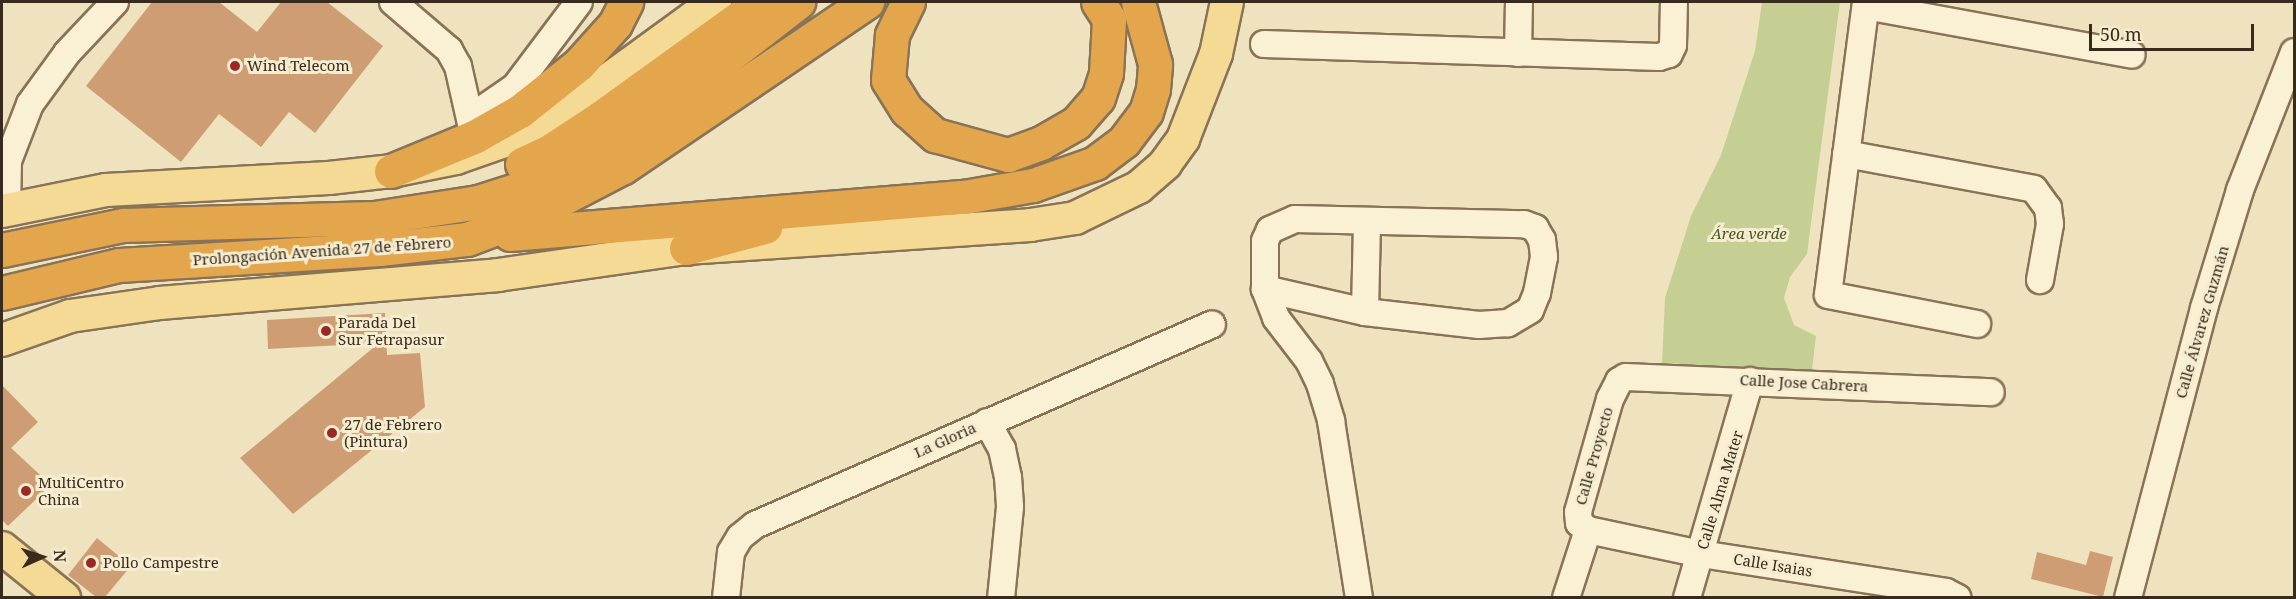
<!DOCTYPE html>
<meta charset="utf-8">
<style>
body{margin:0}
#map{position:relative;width:2296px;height:599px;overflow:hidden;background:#efe3bf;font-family:"Noto Serif",serif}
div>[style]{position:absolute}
.green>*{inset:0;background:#c5ce93}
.building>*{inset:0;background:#cf9d74}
.roads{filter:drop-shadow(2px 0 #897357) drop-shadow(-2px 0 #897357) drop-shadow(0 2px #897357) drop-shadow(0 -2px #897357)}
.minor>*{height:26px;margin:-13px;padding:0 13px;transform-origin:13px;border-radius:13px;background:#faf0d3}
.major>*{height:32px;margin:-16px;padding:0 16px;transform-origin:16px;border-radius:16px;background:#f4da95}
.highway>*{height:33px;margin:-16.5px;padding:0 16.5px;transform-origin:16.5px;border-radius:16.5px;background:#e3a64c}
.dots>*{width:16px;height:16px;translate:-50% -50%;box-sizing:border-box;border:3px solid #f6eccf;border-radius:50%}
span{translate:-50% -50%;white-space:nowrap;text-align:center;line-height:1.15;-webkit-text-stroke:6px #f6eccf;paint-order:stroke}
.poi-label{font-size:15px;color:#382a1c}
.left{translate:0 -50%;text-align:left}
.park-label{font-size:15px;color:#465522;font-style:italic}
.street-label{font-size:15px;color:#382a1c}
.frame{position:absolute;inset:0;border:3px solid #382a1c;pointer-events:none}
.north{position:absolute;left:12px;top:527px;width:60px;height:60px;-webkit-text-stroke:4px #f6eccf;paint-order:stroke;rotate:87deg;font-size:16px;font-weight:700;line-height:24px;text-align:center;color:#382a1c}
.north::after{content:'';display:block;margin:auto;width:21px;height:27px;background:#382a1c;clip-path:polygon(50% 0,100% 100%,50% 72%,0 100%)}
.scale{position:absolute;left:2089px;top:24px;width:165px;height:27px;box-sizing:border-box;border:3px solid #382a1c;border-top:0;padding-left:8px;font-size:18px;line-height:21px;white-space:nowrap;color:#382a1c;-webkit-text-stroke:4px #f6eccf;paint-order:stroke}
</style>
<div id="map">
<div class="green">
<div style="clip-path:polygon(1762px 2px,1840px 2px,1807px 254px,1790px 277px,1784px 298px,1794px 325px,1816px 336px,1812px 370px,1662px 363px,1665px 298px,1691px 216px,1721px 155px,1755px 51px)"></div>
</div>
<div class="building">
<div style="clip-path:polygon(152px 2px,219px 2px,257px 32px,281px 2px,327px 2px,383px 46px,315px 133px,289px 112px,261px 147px,219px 114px,181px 162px,86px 86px)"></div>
<div style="clip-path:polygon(385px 313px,387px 355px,420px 353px,425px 407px,293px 514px,240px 458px,379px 343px,268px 349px,267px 320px)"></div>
<div style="clip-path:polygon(2px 385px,38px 422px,11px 448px,51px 485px,8px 526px,2px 520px)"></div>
<div style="clip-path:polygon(97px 538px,131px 566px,105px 597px,96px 597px,68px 575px)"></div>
<div style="clip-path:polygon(2090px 551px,2113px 557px,2103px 597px,2031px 579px,2037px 552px,2086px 565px)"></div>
</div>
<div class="roads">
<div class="minor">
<div style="left:393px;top:2px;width:74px;rotate:40.6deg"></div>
<div style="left:449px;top:50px;width:18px;rotate:61deg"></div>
<div style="left:458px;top:66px;width:73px;rotate:77.3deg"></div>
<div style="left:1866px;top:2px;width:295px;rotate:97.4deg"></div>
<div style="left:1828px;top:295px;width:152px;rotate:11deg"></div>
<div style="left:1866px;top:6px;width:270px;rotate:10.4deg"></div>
<div style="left:1264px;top:44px;width:395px;rotate:1.9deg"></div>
<div style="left:1659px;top:57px;width:10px;rotate:-17deg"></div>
<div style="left:1669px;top:54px;width:10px;rotate:-66deg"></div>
<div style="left:1673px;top:45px;width:43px;rotate:-88.7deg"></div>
<div style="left:1518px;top:53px;width:51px;rotate:-88.9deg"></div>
<div style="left:470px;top:118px;width:55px;rotate:-34.6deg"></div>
<div style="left:515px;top:87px;width:106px;rotate:-53deg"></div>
<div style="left:1846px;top:154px;width:191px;rotate:10.5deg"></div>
<div style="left:2034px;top:189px;width:24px;rotate:54deg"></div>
<div style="left:2048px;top:208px;width:16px;rotate:83deg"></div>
<div style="left:2050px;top:224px;width:57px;rotate:100.1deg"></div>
<div style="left:7px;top:209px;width:48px;rotate:-88.8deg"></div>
<div style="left:8px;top:161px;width:61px;rotate:-68.9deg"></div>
<div style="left:30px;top:104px;width:63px;rotate:-54deg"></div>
<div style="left:67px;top:53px;width:70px;rotate:-46.7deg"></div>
<div style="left:1265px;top:289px;width:48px;rotate:-90deg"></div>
<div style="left:1265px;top:241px;width:12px;rotate:-66deg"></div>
<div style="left:1270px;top:230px;width:27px;rotate:-24deg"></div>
<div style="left:1295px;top:219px;width:229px;rotate:1.3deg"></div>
<div style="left:1524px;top:224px;width:12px;rotate:20deg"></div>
<div style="left:1535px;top:228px;width:14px;rotate:60deg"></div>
<div style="left:1542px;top:240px;width:17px;rotate:83deg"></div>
<div style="left:1544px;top:257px;width:37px;rotate:101deg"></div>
<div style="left:1537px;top:293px;width:18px;rotate:112deg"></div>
<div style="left:1530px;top:310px;width:26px;rotate:149deg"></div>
<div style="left:1508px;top:323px;width:29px;rotate:176deg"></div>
<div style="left:1479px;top:325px;width:115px;rotate:-173.5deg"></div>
<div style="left:1365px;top:312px;width:103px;rotate:-167deg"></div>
<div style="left:1265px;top:289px;width:31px;rotate:69deg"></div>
<div style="left:1276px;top:318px;width:54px;rotate:52.5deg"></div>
<div style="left:1309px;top:361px;width:25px;rotate:64deg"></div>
<div style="left:1320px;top:384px;width:39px;rotate:73deg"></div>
<div style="left:1331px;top:421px;width:179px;rotate:81deg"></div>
<div style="left:1365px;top:312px;width:91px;rotate:-88.7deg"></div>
<div style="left:987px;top:422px;width:31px;rotate:61deg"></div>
<div style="left:1002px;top:449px;width:29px;rotate:78deg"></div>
<div style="left:1008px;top:477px;width:30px;rotate:86deg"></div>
<div style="left:1010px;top:507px;width:91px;rotate:95.6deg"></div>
<div style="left:1588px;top:530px;width:116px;rotate:12deg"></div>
<div style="left:1701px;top:554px;width:248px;rotate:8.8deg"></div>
<div style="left:1946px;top:592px;width:13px;rotate:27deg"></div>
<div style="left:726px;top:598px;width:46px;rotate:-83.8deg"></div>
<div style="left:731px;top:552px;width:17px;rotate:-59deg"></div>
<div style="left:740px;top:537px;width:19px;rotate:-39deg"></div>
<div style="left:755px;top:525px;width:499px;rotate:-23.7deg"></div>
<div style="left:1566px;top:598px;width:71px;rotate:-72.1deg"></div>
<div style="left:1588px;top:530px;width:11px;rotate:-142deg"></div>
<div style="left:1579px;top:523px;width:11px;rotate:-95deg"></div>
<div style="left:1578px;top:512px;width:117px;rotate:-74.2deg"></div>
<div style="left:1610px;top:399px;width:20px;rotate:-63deg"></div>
<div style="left:1619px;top:381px;width:8px;rotate:-30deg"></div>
<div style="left:1626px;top:377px;width:365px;rotate:2.4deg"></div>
<div style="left:1687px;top:598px;width:226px;rotate:-73.8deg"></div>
<div style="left:2128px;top:598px;width:300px;rotate:-75.3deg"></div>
<div style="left:2204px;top:308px;width:123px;rotate:-73deg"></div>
<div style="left:2240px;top:190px;width:148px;rotate:-68.6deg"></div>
</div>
<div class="major">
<div style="left:2px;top:211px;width:106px;rotate:-11.4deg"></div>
<div style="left:106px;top:190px;width:223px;rotate:-3.1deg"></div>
<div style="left:329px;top:178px;width:62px;rotate:-6.4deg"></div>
<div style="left:391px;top:171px;width:66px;rotate:-11.3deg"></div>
<div style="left:456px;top:158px;width:60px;rotate:-19.3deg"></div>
<div style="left:513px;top:138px;width:79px;rotate:-29.5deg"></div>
<div style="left:582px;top:99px;width:165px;rotate:-36.1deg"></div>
<div style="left:2px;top:340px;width:72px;rotate:-19.4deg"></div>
<div style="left:70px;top:316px;width:91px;rotate:-8.2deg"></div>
<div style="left:160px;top:303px;width:339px;rotate:-4.7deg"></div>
<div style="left:498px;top:275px;width:190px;rotate:-8.2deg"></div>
<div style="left:686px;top:248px;width:345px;rotate:-3.8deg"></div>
<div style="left:1030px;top:225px;width:46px;rotate:-8.8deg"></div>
<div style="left:1075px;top:218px;width:71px;rotate:-25.8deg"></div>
<div style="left:1139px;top:187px;width:35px;rotate:-41deg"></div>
<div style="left:1165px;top:164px;width:31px;rotate:-54deg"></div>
<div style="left:1183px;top:139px;width:91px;rotate:-68.8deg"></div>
<div style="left:1216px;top:54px;width:53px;rotate:-78.1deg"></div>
<div style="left:2px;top:548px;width:80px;rotate:38.9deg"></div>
</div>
<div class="highway">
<div style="left:908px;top:2px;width:37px;rotate:116deg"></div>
<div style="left:892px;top:35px;width:45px;rotate:95.1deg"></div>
<div style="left:888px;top:80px;width:36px;rotate:58deg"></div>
<div style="left:907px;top:110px;width:38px;rotate:42deg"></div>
<div style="left:935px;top:135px;width:76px;rotate:15.3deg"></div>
<div style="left:1008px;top:155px;width:35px;rotate:-20deg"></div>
<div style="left:1041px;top:143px;width:40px;rotate:-29.7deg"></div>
<div style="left:1076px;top:123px;width:33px;rotate:-49deg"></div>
<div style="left:1098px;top:98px;width:26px;rotate:-72deg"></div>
<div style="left:1106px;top:73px;width:54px;rotate:-86.8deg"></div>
<div style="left:1109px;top:19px;width:20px;rotate:-123deg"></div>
<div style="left:522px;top:164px;width:29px;rotate:-25deg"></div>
<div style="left:548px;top:152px;width:62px;rotate:-33.2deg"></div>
<div style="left:600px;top:118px;width:198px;rotate:-35.8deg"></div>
<div style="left:391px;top:171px;width:90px;rotate:-22.3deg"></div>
<div style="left:474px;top:137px;width:53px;rotate:-29.5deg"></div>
<div style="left:520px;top:111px;width:75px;rotate:-38.5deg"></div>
<div style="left:579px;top:64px;width:54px;rotate:-48deg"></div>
<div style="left:615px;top:24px;width:25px;rotate:-63deg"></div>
<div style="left:510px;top:234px;width:456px;rotate:-4.7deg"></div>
<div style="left:964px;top:197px;width:70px;rotate:-9.9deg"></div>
<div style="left:1033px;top:185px;width:66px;rotate:-19.5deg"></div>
<div style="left:1095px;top:163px;width:36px;rotate:-37deg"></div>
<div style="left:1124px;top:141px;width:36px;rotate:-53deg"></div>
<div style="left:1146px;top:112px;width:24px;rotate:-73deg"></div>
<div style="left:1153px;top:89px;width:25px;rotate:-85deg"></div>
<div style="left:1155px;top:64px;width:64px;rotate:-105.3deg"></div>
<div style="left:686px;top:248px;width:82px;rotate:-14.9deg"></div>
<div style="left:2px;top:250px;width:124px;rotate:-11.7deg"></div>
<div style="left:123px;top:225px;width:251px;rotate:-1.6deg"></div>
<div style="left:374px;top:218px;width:105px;rotate:-8.7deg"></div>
<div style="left:478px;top:202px;width:56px;rotate:-17.8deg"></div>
<div style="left:531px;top:185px;width:103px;rotate:-29.5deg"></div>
<div style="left:621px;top:134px;width:79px;rotate:-34.7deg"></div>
<div style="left:686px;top:89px;width:142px;rotate:-37.8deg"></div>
<div style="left:2px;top:293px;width:120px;rotate:-13.5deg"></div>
<div style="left:119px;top:265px;width:261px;rotate:-3.5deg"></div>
<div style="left:380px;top:249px;width:88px;rotate:-6.6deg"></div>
<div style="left:467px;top:239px;width:68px;rotate:-20.6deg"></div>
<div style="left:531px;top:215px;width:104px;rotate:-27.6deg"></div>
<div style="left:623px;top:167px;width:295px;rotate:-34.1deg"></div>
</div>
</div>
<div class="dots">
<div style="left:235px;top:66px;background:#9a2825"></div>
<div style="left:326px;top:331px;background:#9a2825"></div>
<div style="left:332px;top:433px;background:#9a2825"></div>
<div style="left:26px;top:491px;background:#9a2825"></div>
<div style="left:91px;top:563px;background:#9a2825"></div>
</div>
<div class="poi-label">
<span class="left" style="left:247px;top:66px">Wind Telecom</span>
<span class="left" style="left:338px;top:331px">Parada Del<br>Sur Fetrapasur</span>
<span class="left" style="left:344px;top:433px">27 de Febrero<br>(Pintura)</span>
<span class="left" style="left:38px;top:491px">MultiCentro<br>China</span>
<span class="left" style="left:103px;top:563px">Pollo Campestre</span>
</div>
<div class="park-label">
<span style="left:1749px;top:234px">Área verde</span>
</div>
<div class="street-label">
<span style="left:322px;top:251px;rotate:-4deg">Prolongación Avenida 27 de Febrero</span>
<span style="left:2202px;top:322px;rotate:-74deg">Calle Álvarez Guzmán</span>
<span style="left:1804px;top:383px;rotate:3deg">Calle Jose Cabrera</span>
<span style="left:945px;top:440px;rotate:-24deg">La Gloria</span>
<span style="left:1594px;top:456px;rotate:-74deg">Calle Proyecto</span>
<span style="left:1720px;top:490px;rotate:-73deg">Calle Alma Mater</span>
<span style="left:1773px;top:565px;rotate:9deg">Calle Isaias</span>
</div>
<div class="frame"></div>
<div class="north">N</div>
<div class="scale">50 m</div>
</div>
